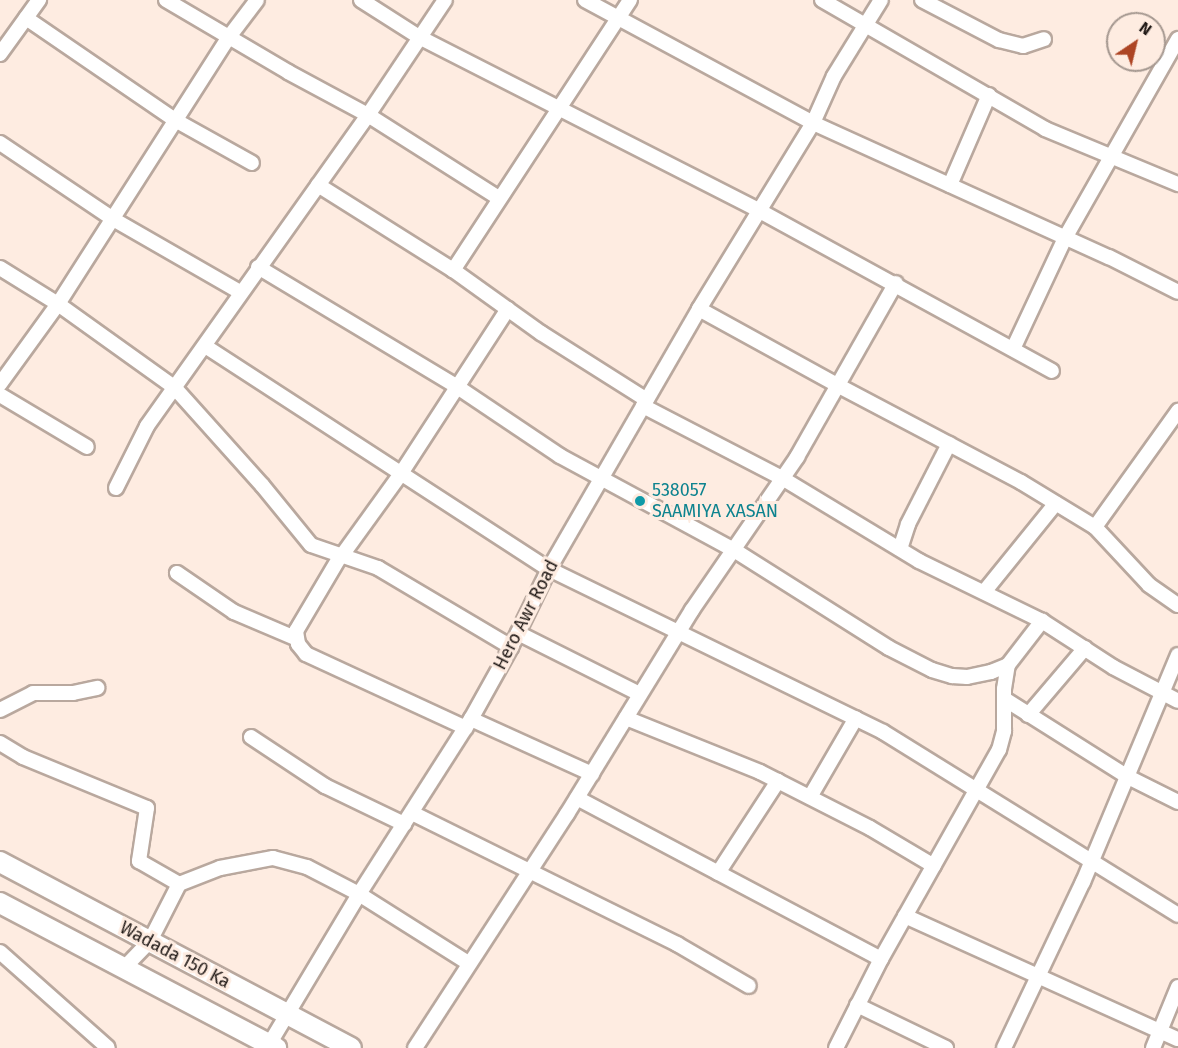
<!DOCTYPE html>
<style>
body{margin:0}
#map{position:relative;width:1178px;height:1048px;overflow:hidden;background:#feece1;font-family:"Fira Sans",sans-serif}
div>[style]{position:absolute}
.roads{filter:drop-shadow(2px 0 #b9a89e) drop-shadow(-2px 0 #b9a89e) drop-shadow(0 2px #b9a89e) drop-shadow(0 -2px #b9a89e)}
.street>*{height:14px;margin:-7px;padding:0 7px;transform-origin:7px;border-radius:7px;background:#fff}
.secondary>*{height:20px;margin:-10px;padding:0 10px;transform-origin:10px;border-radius:10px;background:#fff}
.dots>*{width:16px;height:16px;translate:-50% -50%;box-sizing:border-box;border:3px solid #feece1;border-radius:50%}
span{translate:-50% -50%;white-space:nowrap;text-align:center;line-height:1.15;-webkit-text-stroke:6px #feece1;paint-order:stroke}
.culture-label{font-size:18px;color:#0d838f}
.left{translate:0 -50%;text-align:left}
.street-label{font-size:18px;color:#201916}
.north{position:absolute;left:1106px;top:12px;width:60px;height:60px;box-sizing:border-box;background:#feece1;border:2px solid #a59890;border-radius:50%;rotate:35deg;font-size:16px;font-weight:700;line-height:24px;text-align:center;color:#201916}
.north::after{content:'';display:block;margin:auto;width:21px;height:27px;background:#ad4524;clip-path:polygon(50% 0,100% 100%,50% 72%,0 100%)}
</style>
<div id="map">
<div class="roads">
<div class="street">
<div style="left:166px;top:0;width:142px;rotate:30.5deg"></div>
<div style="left:288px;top:72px;width:91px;rotate:28.3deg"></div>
<div style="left:368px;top:115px;width:155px;rotate:32.4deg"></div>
<div style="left:361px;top:0;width:69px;rotate:32.5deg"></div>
<div style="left:419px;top:37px;width:381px;rotate:27deg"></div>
<div style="left:758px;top:210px;width:335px;rotate:28.7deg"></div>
<div style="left:585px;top:0;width:259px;rotate:28.3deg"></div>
<div style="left:813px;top:123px;width:325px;rotate:24.4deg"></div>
<div style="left:1109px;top:257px;width:77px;rotate:26.9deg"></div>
<div style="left:630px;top:0;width:323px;rotate:123.2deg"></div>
<div style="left:453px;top:270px;width:108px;rotate:35.6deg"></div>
<div style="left:541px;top:333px;width:125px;rotate:32.3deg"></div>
<div style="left:822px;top:0;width:258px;rotate:30deg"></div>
<div style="left:1045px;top:129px;width:144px;rotate:22.5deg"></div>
<div style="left:922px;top:0;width:87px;rotate:27.5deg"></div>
<div style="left:999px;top:40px;width:25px;rotate:14deg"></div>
<div style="left:1023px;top:46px;width:22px;rotate:-18deg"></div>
<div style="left:26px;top:18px;width:181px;rotate:34.4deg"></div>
<div style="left:175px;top:120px;width:88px;rotate:29.2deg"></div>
<div style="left:0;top:54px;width:67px;rotate:-54.2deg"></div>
<div style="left:0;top:143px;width:136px;rotate:33.9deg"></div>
<div style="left:113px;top:219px;width:146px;rotate:29.9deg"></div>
<div style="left:318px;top:185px;width:160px;rotate:32.2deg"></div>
<div style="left:950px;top:185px;width:98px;rotate:-66.6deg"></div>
<div style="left:258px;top:267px;width:231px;rotate:31deg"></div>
<div style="left:456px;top:386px;width:125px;rotate:33.9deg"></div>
<div style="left:560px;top:456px;width:198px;rotate:28.4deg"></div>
<div style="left:734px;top:550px;width:183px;rotate:32.3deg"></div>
<div style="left:889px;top:648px;width:48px;rotate:27.1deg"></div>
<div style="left:932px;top:670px;width:21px;rotate:17deg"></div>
<div style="left:952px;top:676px;width:15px;rotate:4deg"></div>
<div style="left:967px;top:677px;width:25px;rotate:-12deg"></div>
<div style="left:991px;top:672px;width:18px;rotate:-22deg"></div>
<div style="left:0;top:268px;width:68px;rotate:31.8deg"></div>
<div style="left:58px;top:304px;width:143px;rotate:35.6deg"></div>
<div style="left:174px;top:387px;width:132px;rotate:48.1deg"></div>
<div style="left:262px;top:485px;width:77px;rotate:50.8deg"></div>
<div style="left:311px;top:545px;width:71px;rotate:18.9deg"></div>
<div style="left:378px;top:568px;width:155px;rotate:30.7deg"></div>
<div style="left:699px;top:309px;width:160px;rotate:28.8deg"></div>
<div style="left:839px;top:386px;width:206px;rotate:27.8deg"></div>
<div style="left:1021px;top:482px;width:87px;rotate:31.3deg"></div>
<div style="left:1095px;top:527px;width:79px;rotate:47deg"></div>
<div style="left:1149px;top:585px;width:35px;rotate:35deg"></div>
<div style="left:205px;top:346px;width:410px;rotate:33deg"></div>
<div style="left:549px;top:569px;width:372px;rotate:26deg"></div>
<div style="left:883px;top:732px;width:347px;rotate:31.8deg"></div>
<div style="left:1013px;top:349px;width:123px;rotate:-64.9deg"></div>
<div style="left:1065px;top:238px;width:229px;rotate:-60.4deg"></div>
<div style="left:0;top:384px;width:99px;rotate:-54.1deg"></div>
<div style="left:58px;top:304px;width:317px;rotate:-57.4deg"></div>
<div style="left:229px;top:37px;width:46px;rotate:-52.9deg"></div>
<div style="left:0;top:395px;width:101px;rotate:30.9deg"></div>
<div style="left:643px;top:406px;width:157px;rotate:27.4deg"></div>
<div style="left:782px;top:478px;width:160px;rotate:31.2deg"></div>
<div style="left:919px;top:561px;width:137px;rotate:26deg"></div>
<div style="left:1042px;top:621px;width:85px;rotate:32.9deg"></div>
<div style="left:1113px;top:667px;width:73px;rotate:27.6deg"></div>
<div style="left:116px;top:488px;width:69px;rotate:-63.4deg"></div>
<div style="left:147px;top:426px;width:382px;rotate:-54.6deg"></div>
<div style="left:368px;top:115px;width:138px;rotate:-56.2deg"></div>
<div style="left:1095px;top:527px;width:143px;rotate:-54.4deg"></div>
<div style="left:900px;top:549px;width:26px;rotate:-72deg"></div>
<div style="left:908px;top:524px;width:90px;rotate:-62.9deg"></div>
<div style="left:343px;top:554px;width:97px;rotate:-54.2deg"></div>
<div style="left:400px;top:475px;width:198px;rotate:-57deg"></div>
<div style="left:341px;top:555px;width:88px;rotate:120.6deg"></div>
<div style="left:296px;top:631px;width:13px;rotate:81deg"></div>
<div style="left:298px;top:644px;width:13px;rotate:51deg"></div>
<div style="left:306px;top:654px;width:176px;rotate:24.8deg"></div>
<div style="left:177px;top:573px;width:69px;rotate:34.4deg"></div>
<div style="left:234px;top:612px;width:66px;rotate:23.1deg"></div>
<div style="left:984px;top:592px;width:114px;rotate:-51deg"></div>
<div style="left:518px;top:633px;width:136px;rotate:26.6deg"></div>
<div style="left:1006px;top:700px;width:144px;rotate:32.3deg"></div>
<div style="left:1128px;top:777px;width:56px;rotate:26.6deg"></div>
<div style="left:0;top:710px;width:37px;rotate:-27deg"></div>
<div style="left:33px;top:693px;width:40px"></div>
<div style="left:73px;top:693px;width:25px;rotate:-12deg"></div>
<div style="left:1028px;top:715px;width:88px;rotate:-49.6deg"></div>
<div style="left:626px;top:718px;width:144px;rotate:21.9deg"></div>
<div style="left:760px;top:772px;width:123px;rotate:27deg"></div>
<div style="left:870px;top:828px;width:74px;rotate:30.7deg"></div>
<div style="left:471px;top:719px;width:133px;rotate:24.4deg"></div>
<div style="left:251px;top:737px;width:89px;rotate:33.5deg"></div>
<div style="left:325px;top:786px;width:88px;rotate:25.7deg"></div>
<div style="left:0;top:743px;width:27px;rotate:31deg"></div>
<div style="left:23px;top:757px;width:134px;rotate:22.4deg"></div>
<div style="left:147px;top:808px;width:54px;rotate:98.6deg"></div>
<div style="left:139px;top:861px;width:46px;rotate:29.9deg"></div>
<div style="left:810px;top:797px;width:91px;rotate:-59.8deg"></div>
<div style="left:577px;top:798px;width:344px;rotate:27.9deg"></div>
<div style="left:412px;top:813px;width:296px;rotate:26.3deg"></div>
<div style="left:677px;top:944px;width:83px;rotate:30.3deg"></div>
<div style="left:718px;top:873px;width:110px;rotate:-56.9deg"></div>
<div style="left:905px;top:916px;width:299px;rotate:24.3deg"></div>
<div style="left:0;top:952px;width:144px;rotate:41.6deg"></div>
<div style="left:124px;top:968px;width:37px;rotate:-46deg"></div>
<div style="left:150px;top:941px;width:64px;rotate:-63deg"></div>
<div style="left:179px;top:884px;width:44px;rotate:-21.3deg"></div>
<div style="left:220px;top:868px;width:54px;rotate:-10.7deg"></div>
<div style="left:273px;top:858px;width:35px;rotate:15deg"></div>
<div style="left:307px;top:867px;width:59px;rotate:27.4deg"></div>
<div style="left:359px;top:894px;width:129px;rotate:32.3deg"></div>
<div style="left:857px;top:1005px;width:99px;rotate:25.8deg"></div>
<div style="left:267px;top:1048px;width:179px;rotate:-59.1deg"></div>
<div style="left:359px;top:894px;width:208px;rotate:-57.4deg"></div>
<div style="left:471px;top:719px;width:82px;rotate:-60.9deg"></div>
<div style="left:511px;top:647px;width:87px;rotate:-64deg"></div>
<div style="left:549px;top:569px;width:300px;rotate:-60deg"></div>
<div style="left:699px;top:309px;width:218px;rotate:-58.5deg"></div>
<div style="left:813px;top:123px;width:51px;rotate:-65.9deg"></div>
<div style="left:834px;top:76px;width:89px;rotate:-58.3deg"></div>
<div style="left:415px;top:1048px;width:279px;rotate:-57deg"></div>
<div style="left:567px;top:814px;width:239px;rotate:-58.5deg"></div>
<div style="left:692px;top:610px;width:186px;rotate:-55.5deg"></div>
<div style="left:797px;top:457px;width:200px;rotate:-60.4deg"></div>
<div style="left:836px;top:1048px;width:100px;rotate:-63.2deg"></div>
<div style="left:881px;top:959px;width:240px;rotate:-60.6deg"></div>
<div style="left:999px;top:750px;width:20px;rotate:-75deg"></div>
<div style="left:1004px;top:731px;width:42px;rotate:-90deg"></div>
<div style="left:1004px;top:689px;width:24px;rotate:-81deg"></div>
<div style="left:1008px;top:665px;width:56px;rotate:-52.3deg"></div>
<div style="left:1004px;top:1048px;width:184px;rotate:-64.6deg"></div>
<div style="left:1083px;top:882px;width:246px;rotate:-67.3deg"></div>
<div style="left:1153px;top:1048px;width:66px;rotate:-67.7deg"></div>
</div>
<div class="secondary">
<div style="left:0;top:862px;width:397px;rotate:27.9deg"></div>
<div style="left:0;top:903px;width:312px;rotate:27.7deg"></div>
</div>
</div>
<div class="dots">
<div style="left:640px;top:501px;background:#0f9aa8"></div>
</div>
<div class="culture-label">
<span class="left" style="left:652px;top:501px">538057<br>SAAMIYA XASAN</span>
</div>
<div class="street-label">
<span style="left:526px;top:615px;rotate:-63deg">Hero Awr Road</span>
<span style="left:175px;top:955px;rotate:28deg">Wadada 150 Ka</span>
</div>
<div class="north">N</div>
</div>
